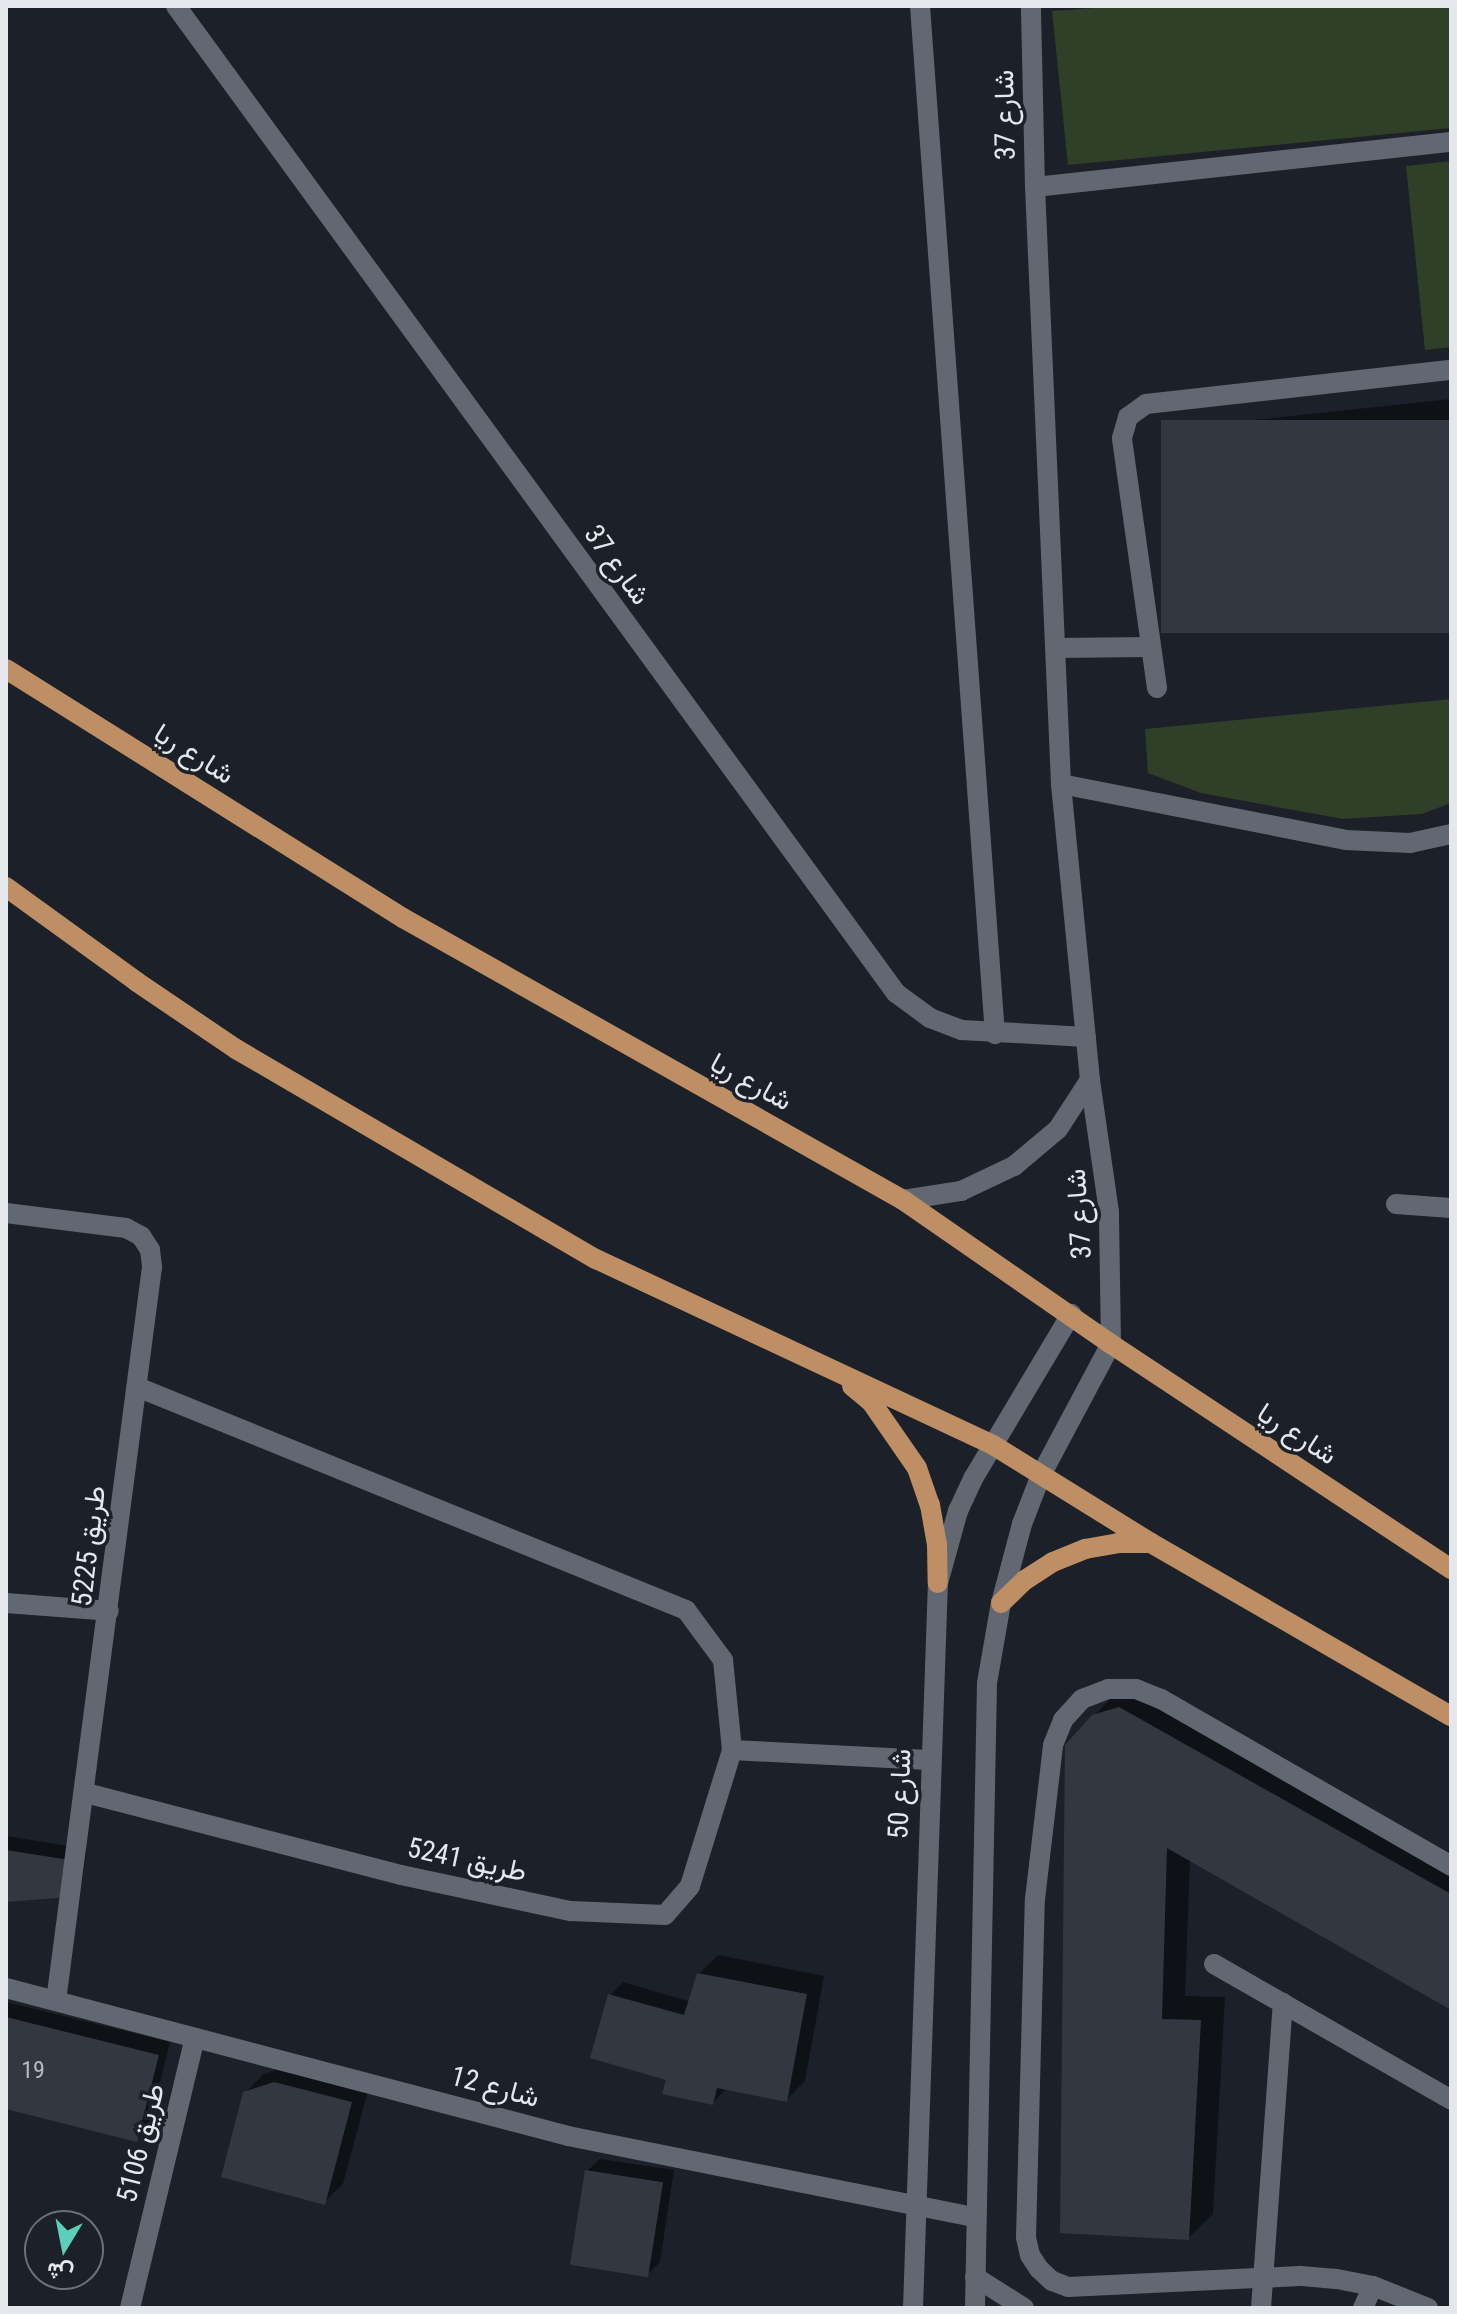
<!DOCTYPE html>
<meta charset="utf-8">
<style>
body{margin:0}
#map{position:relative;width:1457px;height:2314px;overflow:hidden;background:#1c2028;font-family:"Roboto Condensed",Vazirmatn,sans-serif}
div>[style]{position:absolute}
.green>*{inset:0;background:#2f3f28}
.shadow>*{inset:0;background:#0007}
.building>*{inset:0;background:#333840;transform-origin:0 0}
.minor>*{height:20px;margin:-10px;padding:0 10px;transform-origin:10px;border-radius:10px;background:#626871}
.major>*{height:20px;margin:-10px;padding:0 10px;transform-origin:10px;border-radius:10px;background:#be8e64}
span{translate:-50% -50%;white-space:nowrap;text-align:center;line-height:1.15;-webkit-text-stroke:7px #1c2028;paint-order:stroke}
.number-label{font-size:24px;color:#b8bcc2}
.number-label span{-webkit-text-stroke-width:0}
.street-label{font-size:28px;color:#e4e8ed}
.frame{position:absolute;inset:0;border:8px solid #e4e8ed;pointer-events:none}
.north{position:absolute;left:24px;top:2210px;width:80px;height:80px;box-sizing:border-box;background:#1c2028;border:2px solid #6c7077;border-radius:50%;rotate:190deg;font-size:22px;font-weight:700;line-height:32px;text-align:center;color:#e4e8ed}
.north::after{content:'';display:block;margin:auto;width:28px;height:36px;background:#5dceb9;clip-path:polygon(50% 0,100% 100%,50% 72%,0 100%)}
</style>
<div id="map">
<div class="green">
<div style="clip-path:polygon(1122px 6px,1451px 6px,1451px 128px,1068px 165px,1052px 11px)"></div>
<div style="clip-path:polygon(1451px 161px,1451px 347px,1425px 350px,1406px 166px)"></div>
<div style="clip-path:polygon(1451px 699px,1451px 803px,1422px 814px,1343px 819px,1201px 793px,1148px 773px,1145px 729px)"></div>
</div>
<div class="shadow">
<div style="clip-path:polygon(1451px 399px,1451px 631px,1165px 451px,1189px 427px)"></div>
<div style="clip-path:polygon(1144px 1683px,1451px 1856px,1451px 2008px,1190px 1858px,1185px 1996px,1225px 1997px,1213px 2214px,1188px 2238px,1093px 1717px,1118px 1691px)"></div>
<div style="clip-path:polygon(6px 1836px,87px 1849px,82px 1883px,69px 1896px,6px 1900px)"></div>
<div style="clip-path:polygon(718px 1955px,824px 1976px,805px 2081px,786px 2100px,727px 2088px,712px 2103px,668px 2078px,610px 1995px,623px 1982px,691px 2002px,699px 1974px)"></div>
<div style="clip-path:polygon(6px 2002px,170px 2042px,149px 2127px,136px 2140px,6px 2108px)"></div>
<div style="clip-path:polygon(294px 2064px,370px 2083px,343px 2184px,324px 2202px,245px 2093px,264px 2074px)"></div>
<div style="clip-path:polygon(600px 2159px,674px 2170px,660px 2262px,647px 2275px,587px 2171px)"></div>
</div>
<div class="building">
<div style="left:1451px;top:420px;width:213px;height:290px;rotate:90deg"></div>
<div style="clip-path:polygon(1119px 1707px,1451px 1894px,1451px 2010px,1167px 1848px,1162px 2019px,1201px 2020px,1189px 2240px,1060px 2233px,1065px 1745px,1092px 1715px)"></div>
<div style="clip-path:polygon(6px 1850px,76px 1861px,70px 1897px,6px 1902px)"></div>
<div style="clip-path:polygon(697px 1973px,807px 1994px,787px 2102px,717px 2088px,713px 2105px,662px 2094px,666px 2080px,590px 2058px,608px 1994px,684px 2015px)"></div>
<div style="clip-path:polygon(6px 2017px,159px 2055px,137px 2142px,6px 2109px)"></div>
<div style="clip-path:polygon(274px 2082px,352px 2102px,325px 2205px,221px 2177px,243px 2092px)"></div>
<div style="left:585px;top:2170px;width:79px;height:96px;rotate:9deg"></div>
</div>
<div class="minor">
<div style="left:176px;top:6px;width:1222px;rotate:53.89deg"></div>
<div style="left:896px;top:993px;width:42px;rotate:36.3deg"></div>
<div style="left:930px;top:1018px;width:34px;rotate:21deg"></div>
<div style="left:962px;top:1030px;width:124px;rotate:3.2deg"></div>
<div style="left:920px;top:6px;width:1031px;rotate:85.83deg"></div>
<div style="left:1035px;top:187px;width:418px;rotate:-6.2deg"></div>
<div style="left:1056px;top:648px;width:95px;rotate:-0.6deg"></div>
<div style="left:1157px;top:688px;width:252px;rotate:-98deg"></div>
<div style="left:1122px;top:438px;width:22px;rotate:-74deg"></div>
<div style="left:1128px;top:417px;width:22px;rotate:-36deg"></div>
<div style="left:1146px;top:404px;width:307px;rotate:-6.4deg"></div>
<div style="left:1061px;top:784px;width:290px;rotate:11.1deg"></div>
<div style="left:1346px;top:840px;width:64px;rotate:2.7deg"></div>
<div style="left:1410px;top:843px;width:42px;rotate:-12.4deg"></div>
<div style="left:903px;top:1200px;width:59px;rotate:-8.8deg"></div>
<div style="left:961px;top:1191px;width:59px;rotate:-25.3deg"></div>
<div style="left:1014px;top:1166px;width:57px;rotate:-40.1deg"></div>
<div style="left:1058px;top:1129px;width:59px;rotate:-56.9deg"></div>
<div style="left:1396px;top:1204px;width:55px;rotate:4.2deg"></div>
<div style="left:6px;top:1213px;width:121px;rotate:7.1deg"></div>
<div style="left:126px;top:1228px;width:17px;rotate:28deg"></div>
<div style="left:141px;top:1236px;width:17px;rotate:57deg"></div>
<div style="left:150px;top:1250px;width:17px;rotate:83deg"></div>
<div style="left:152px;top:1267px;width:740px;rotate:97.45deg"></div>
<div style="left:6px;top:1603px;width:103px;rotate:4.4deg"></div>
<div style="left:732px;top:1750px;width:197px;rotate:2.9deg"></div>
<div style="left:86px;top:1793px;width:325px;rotate:14.6deg"></div>
<div style="left:401px;top:1875px;width:174px;rotate:12deg"></div>
<div style="left:571px;top:1911px;width:94px;rotate:2.4deg"></div>
<div style="left:665px;top:1915px;width:38px;rotate:-49deg"></div>
<div style="left:690px;top:1886px;width:142px;rotate:-72.8deg"></div>
<div style="left:732px;top:1750px;width:90px;rotate:-95.7deg"></div>
<div style="left:723px;top:1660px;width:62px;rotate:-126.5deg"></div>
<div style="left:686px;top:1610px;width:593px;rotate:-157.89deg"></div>
<div style="left:1214px;top:1964px;width:273px;rotate:29.8deg"></div>
<div style="left:6px;top:1988px;width:581px;rotate:14.75deg"></div>
<div style="left:568px;top:2136px;width:415px;rotate:11.3deg"></div>
<div style="left:975px;top:2277px;width:58px;rotate:32.3deg"></div>
<div style="left:130px;top:2308px;width:278px;rotate:-76.5deg"></div>
<div style="left:913px;top:2308px;width:725px;rotate:-88.03deg"></div>
<div style="left:938px;top:1583px;width:75px;rotate:-74.5deg"></div>
<div style="left:958px;top:1511px;width:38px;rotate:-65deg"></div>
<div style="left:974px;top:1477px;width:190px;rotate:-59.2deg"></div>
<div style="left:975px;top:2308px;width:625px;rotate:-88.9deg"></div>
<div style="left:987px;top:1683px;width:81px;rotate:-80.1deg"></div>
<div style="left:1001px;top:1603px;width:82px;rotate:-75.1deg"></div>
<div style="left:1022px;top:1524px;width:53px;rotate:-68.8deg"></div>
<div style="left:1041px;top:1475px;width:149px;rotate:-61.9deg"></div>
<div style="left:1111px;top:1344px;width:132px;rotate:-90.9deg"></div>
<div style="left:1109px;top:1212px;width:133px;rotate:-98.2deg"></div>
<div style="left:1090px;top:1080px;width:297px;rotate:-95.6deg"></div>
<div style="left:1061px;top:784px;width:598px;rotate:-92.49deg"></div>
<div style="left:1035px;top:187px;width:181px;rotate:-91.3deg"></div>
<div style="left:1261px;top:2308px;width:306px;rotate:-85.9deg"></div>
<div style="left:1363px;top:2308px;width:24px;rotate:-66deg"></div>
<div style="left:1428px;top:2308px;width:59px;rotate:-158.2deg"></div>
<div style="left:1373px;top:2286px;width:38px;rotate:-169deg"></div>
<div style="left:1336px;top:2279px;width:36px;rotate:-175deg"></div>
<div style="left:1300px;top:2276px;width:232px;rotate:177.3deg"></div>
<div style="left:1068px;top:2287px;width:17px;rotate:-159deg"></div>
<div style="left:1052px;top:2281px;width:18px;rotate:-137deg"></div>
<div style="left:1039px;top:2269px;width:17px;rotate:-123deg"></div>
<div style="left:1030px;top:2255px;width:18px;rotate:-103deg"></div>
<div style="left:1026px;top:2237px;width:338px;rotate:-88.5deg"></div>
<div style="left:1035px;top:1899px;width:155px;rotate:-83.3deg"></div>
<div style="left:1053px;top:1745px;width:27px;rotate:-68deg"></div>
<div style="left:1063px;top:1720px;width:28px;rotate:-48deg"></div>
<div style="left:1082px;top:1699px;width:28px;rotate:-21deg"></div>
<div style="left:1108px;top:1689px;width:28px"></div>
<div style="left:1136px;top:1689px;width:27px;rotate:22deg"></div>
<div style="left:1161px;top:1699px;width:335px;rotate:29.9deg"></div>
</div>
<div class="major">
<div style="left:6px;top:669px;width:469px;rotate:32.1deg"></div>
<div style="left:403px;top:918px;width:574px;rotate:29.42deg"></div>
<div style="left:903px;top:1200px;width:253px;rotate:34.7deg"></div>
<div style="left:1111px;top:1344px;width:408px;rotate:33.5deg"></div>
<div style="left:6px;top:887px;width:162px;rotate:35.9deg"></div>
<div style="left:137px;top:982px;width:120px;rotate:34.1deg"></div>
<div style="left:236px;top:1049px;width:417px;rotate:30.3deg"></div>
<div style="left:596px;top:1259px;width:438px;rotate:25.1deg"></div>
<div style="left:993px;top:1445px;width:186px;rotate:31.8deg"></div>
<div style="left:1151px;top:1543px;width:346px;rotate:30deg"></div>
<div style="left:852px;top:1386px;width:26px;rotate:40deg"></div>
<div style="left:872px;top:1403px;width:79px;rotate:55.3deg"></div>
<div style="left:917px;top:1468px;width:39px;rotate:71deg"></div>
<div style="left:930px;top:1505px;width:40px;rotate:80deg"></div>
<div style="left:937px;top:1544px;width:39px;rotate:89deg"></div>
<div style="left:1001px;top:1603px;width:33px;rotate:-44deg"></div>
<div style="left:1025px;top:1580px;width:33px;rotate:-33deg"></div>
<div style="left:1053px;top:1562px;width:35px;rotate:-22deg"></div>
<div style="left:1085px;top:1549px;width:34px;rotate:-10deg"></div>
<div style="left:1118px;top:1543px;width:33px"></div>
</div>
<div class="number-label">
<span style="left:33px;top:2071px">19</span>
</div>
<div class="street-label">
<span style="left:1005px;top:115px;rotate:-91deg">شارع 37</span>
<span style="left:617px;top:565px;rotate:54deg">شارع 37</span>
<span style="left:194px;top:754px;rotate:32deg">شارع ريا</span>
<span style="left:751px;top:1082px;rotate:29deg">شارع ريا</span>
<span style="left:1079px;top:1214px;rotate:-94deg">شارع 37</span>
<span style="left:1297px;top:1434px;rotate:33deg">شارع ريا</span>
<span style="left:89px;top:1546px;rotate:-83deg">طريق 5225</span>
<span style="left:900px;top:1794px;rotate:-88deg">شارع 50</span>
<span style="left:467px;top:1860px;rotate:12deg">طريق 5241</span>
<span style="left:495px;top:2087px;rotate:15deg">شارع 12</span>
<span style="left:141px;top:2143px;rotate:-76deg">طريق 5106</span>
</div>
<div class="frame"></div>
<div class="north">ش</div>
</div>
